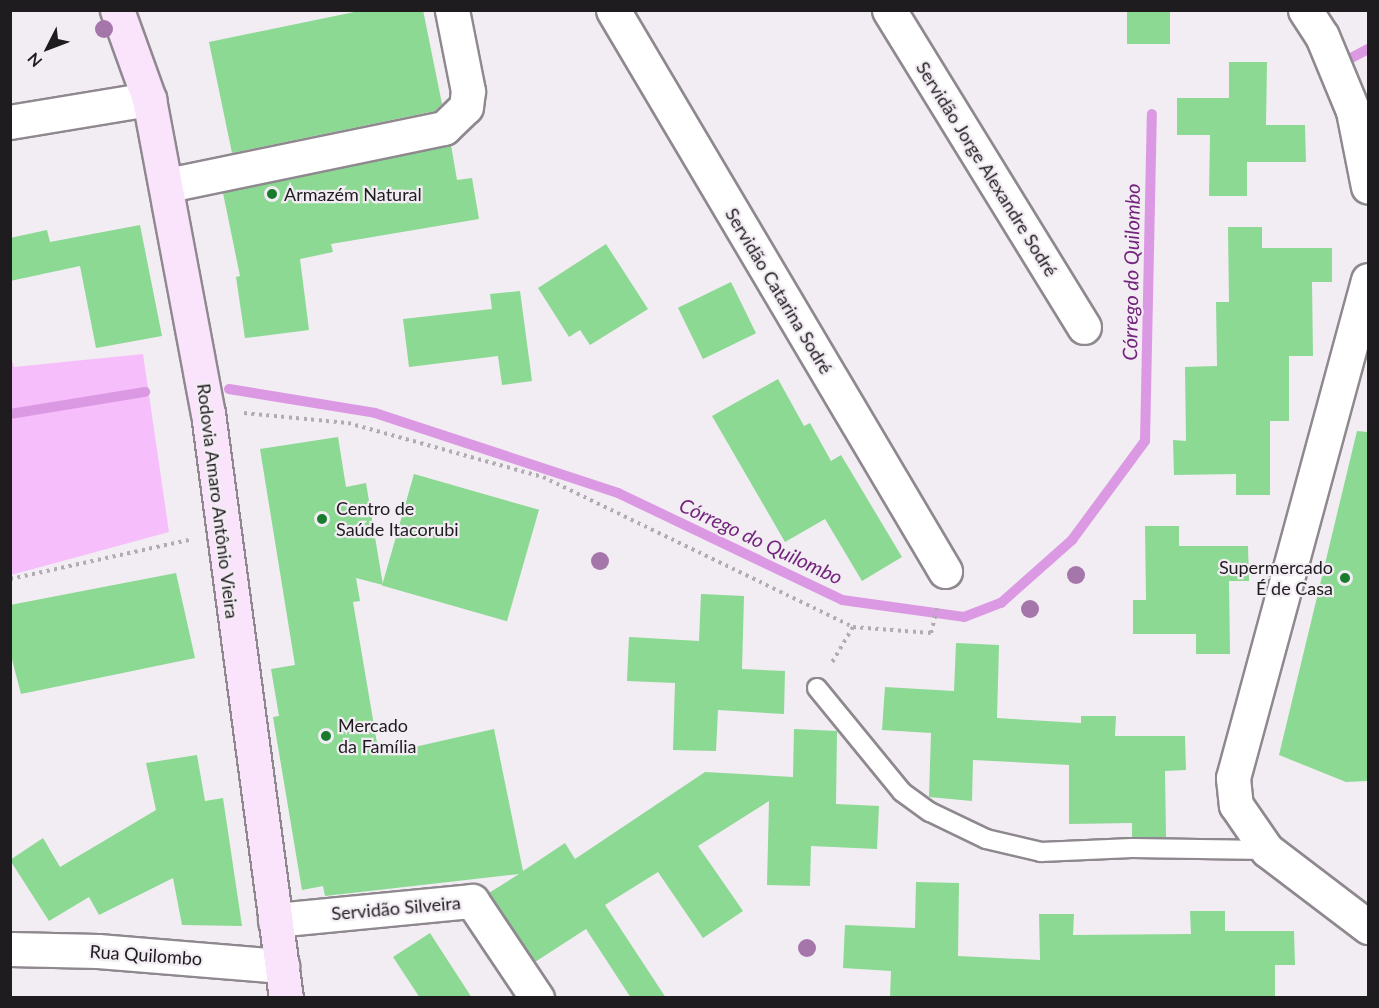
<!DOCTYPE html>
<meta charset="utf-8">
<style>
body{margin:0}
#map{position:relative;width:1379px;height:1008px;overflow:hidden;background:#f2ecf3;font-family:Lato,sans-serif}
div>[style]{position:absolute}
.green>*{inset:0;background:#f6bffb}
.stream>*{height:10px;margin:-5px;padding:0 5px;transform-origin:5px;border-radius:5px;background:#dc99e3}
.building>*{inset:0;background:#8bd992;transform-origin:0 0}
.path>*{height:4px;margin-top:-2px;transform-origin:0;background:repeating-linear-gradient(90deg,#b1acb2 0 3px,transparent 0 7.5px)}
.roads{filter:drop-shadow(2px 0 #8f898f) drop-shadow(-2px 0 #8f898f) drop-shadow(0 2px #8f898f) drop-shadow(0 -2px #8f898f)}
.lane>*{height:18px;margin:-9px;padding:0 9px;transform-origin:9px;border-radius:9px;background:#fff}
.street>*{height:33px;margin:-16.5px;padding:0 16.5px;transform-origin:16.5px;border-radius:16.5px;background:#fff}
.secondary>*{height:33px;margin:-16.5px;padding:0 16.5px;transform-origin:16.5px;border-radius:16.5px;background:#fae4fc}
.trees>*{width:18px;height:18px;margin:-9px;border-radius:50%;background:#a576aa}
.dots>*{width:16px;height:16px;translate:-50% -50%;box-sizing:border-box;border:3px solid #f2ecf3;border-radius:50%}
span{translate:-50% -50%;white-space:nowrap;text-align:center;line-height:1.15;-webkit-text-stroke:4.5px #f2ecf3;paint-order:stroke}
.street-label{font-size:18px;color:#1f1c1f}
.poi-label{font-size:18px;color:#1f1c1f}
.left{translate:0 -50%;text-align:left}
.right{translate:-100% -50%;text-align:right}
.water-label{font-size:20px;color:#73247c;font-style:italic}
.frame{position:absolute;inset:0;border:12px solid #1f1c1f;pointer-events:none}
.north{position:absolute;left:18px;top:18px;width:60px;height:60px;-webkit-text-stroke:4px #f2ecf3;paint-order:stroke;rotate:228deg;font-size:16px;font-weight:700;line-height:24px;text-align:center;color:#1f1c1f}
.north::after{content:'';display:block;margin:auto;width:21px;height:27px;background:#1f1c1f;clip-path:polygon(50% 0,100% 100%,50% 72%,0 100%)}
</style>
<div id="map">
<div class="green">
<div style="clip-path:polygon(10px 354px,14px 367px,143px 354px,169px 532px,11px 575px)"></div>
</div>
<div class="stream">
<div style="left:1353px;top:57px;width:17px;rotate:-28deg"></div>
<div style="left:229px;top:389px;width:148px;rotate:9.3deg"></div>
<div style="left:375px;top:413px;width:256px;rotate:18.2deg"></div>
<div style="left:618px;top:493px;width:248px;rotate:25.5deg"></div>
<div style="left:842px;top:600px;width:123px;rotate:7.9deg"></div>
<div style="left:964px;top:617px;width:40px;rotate:-21deg"></div>
<div style="left:1001px;top:603px;width:95px;rotate:-41.6deg"></div>
<div style="left:1072px;top:540px;width:123px;rotate:-53.6deg"></div>
<div style="left:1145px;top:441px;width:327px;rotate:-88.8deg"></div>
<div style="left:10px;top:414px;width:137px;rotate:-9.3deg"></div>
</div>
<div class="building">
<div style="clip-path:polygon(364px 10px,423px 10px,442px 104px,435px 111px,232px 153px,209px 42px)"></div>
<div style="left:1127px;top:10px;width:43px;height:34px"></div>
<div style="clip-path:polygon(1229px 62px,1267px 62px,1266px 125px,1305px 125px,1306px 162px,1247px 162px,1247px 196px,1209px 196px,1210px 135px,1177px 135px,1177px 98px,1229px 98px)"></div>
<div style="clip-path:polygon(451px 145px,457px 180px,472px 178px,479px 219px,331px 244px,333px 252px,300px 259px,309px 330px,245px 338px,236px 277px,240px 276px,223px 193px)"></div>
<div style="clip-path:polygon(140px 225px,162px 336px,96px 348px,80px 266px,10px 281px,10px 238px,47px 230px,50px 242px)"></div>
<div style="clip-path:polygon(1228px 227px,1262px 227px,1262px 248px,1332px 248px,1332px 282px,1312px 282px,1313px 356px,1289px 356px,1289px 421px,1270px 421px,1270px 495px,1236px 495px,1236px 474px,1174px 475px,1173px 440px,1186px 441px,1185px 367px,1217px 366px,1216px 302px,1229px 302px)"></div>
<div style="clip-path:polygon(606px 244px,648px 309px,590px 345px,580px 330px,569px 337px,538px 288px)"></div>
<div style="left:731px;top:282px;width:57px;height:59px;rotate:64deg"></div>
<div style="clip-path:polygon(520px 291px,532px 381px,502px 385px,498px 356px,409px 367px,403px 319px,492px 309px,490px 294px)"></div>
<div style="clip-path:polygon(778px 379px,804px 426px,810px 423px,831px 461px,841px 455px,902px 557px,862px 581px,825px 519px,785px 542px,712px 416px)"></div>
<div style="clip-path:polygon(1357px 431px,1368px 432px,1368px 781px,1346px 782px,1279px 755px)"></div>
<div style="clip-path:polygon(338px 437px,346px 487px,366px 483px,383px 585px,356px 578px,360px 601px,353px 602px,379px 755px,494px 729px,523px 871px,565px 843px,575px 859px,705px 772px,793px 777px,794px 729px,837px 731px,836px 804px,879px 806px,877px 849px,811px 846px,810px 886px,767px 885px,769px 801px,698px 846px,743px 911px,703px 938px,658px 872px,605px 905px,666px 998px,631px 998px,586px 929px,535px 962px,489px 893px,519px 874px,325px 896px,323px 886px,302px 890px,273px 717px,279px 716px,271px 669px,295px 665px,260px 449px)"></div>
<div style="left:414px;top:474px;width:130px;height:116px;rotate:16deg"></div>
<div style="clip-path:polygon(1145px 526px,1179px 526px,1179px 546px,1248px 546px,1249px 581px,1229px 581px,1230px 654px,1196px 654px,1196px 634px,1133px 634px,1133px 600px,1146px 600px)"></div>
<div style="clip-path:polygon(176px 573px,195px 658px,21px 694px,10px 652px,10px 605px)"></div>
<div style="clip-path:polygon(701px 594px,744px 596px,742px 669px,785px 671px,784px 714px,718px 710px,716px 751px,673px 750px,675px 683px,627px 681px,629px 637px,699px 641px)"></div>
<div style="clip-path:polygon(956px 643px,999px 645px,997px 718px,1081px 723px,1081px 716px,1116px 716px,1115px 736px,1185px 736px,1186px 770px,1165px 771px,1166px 837px,1132px 837px,1132px 823px,1069px 824px,1069px 765px,973px 760px,972px 801px,929px 797px,931px 733px,882px 730px,885px 687px,954px 691px)"></div>
<div style="clip-path:polygon(197px 755px,205px 801px,223px 798px,242px 926px,182px 925px,173px 878px,99px 915px,89px 897px,49px 921px,10px 860px,43px 838px,60px 867px,156px 810px,146px 763px)"></div>
<div style="clip-path:polygon(916px 882px,959px 883px,958px 956px,1040px 960px,1039px 914px,1074px 914px,1073px 935px,1191px 934px,1190px 911px,1225px 911px,1225px 931px,1294px 931px,1295px 965px,1275px 965px,1275px 998px,890px 998px,891px 971px,843px 968px,845px 925px,915px 928px)"></div>
<div style="clip-path:polygon(430px 933px,472px 998px,420px 998px,393px 957px)"></div>
</div>
<div class="path">
<div style="left:244px;top:413px;width:104px;rotate:5.5deg"></div>
<div style="left:348px;top:423px;width:202px;rotate:15.5deg"></div>
<div style="left:543px;top:477px;width:344px;rotate:25.8deg"></div>
<div style="left:853px;top:627px;width:43px;rotate:120.7deg"></div>
<div style="left:10px;top:579px;width:183px;rotate:-12.3deg"></div>
<div style="left:853px;top:627px;width:78px;rotate:4.4deg"></div>
<div style="left:931px;top:633px;width:29px;rotate:-76deg"></div>
</div>
<div class="roads">
<div class="lane">
<div style="left:817px;top:688px;width:134px;rotate:50.7deg"></div>
<div style="left:902px;top:792px;width:34px;rotate:36deg"></div>
<div style="left:930px;top:812px;width:62px;rotate:25.7deg"></div>
<div style="left:986px;top:839px;width:57px;rotate:13.3deg"></div>
<div style="left:1041px;top:852px;width:91px;rotate:-2.5deg"></div>
<div style="left:1132px;top:848px;width:135px;rotate:0.8deg"></div>
</div>
<div class="street">
<div style="left:613px;top:10px;width:652px;rotate:59.38deg"></div>
<div style="left:889px;top:10px;width:372px;rotate:58.4deg"></div>
<div style="left:1305px;top:10px;width:31px;rotate:57deg"></div>
<div style="left:1322px;top:36px;width:81px;rotate:67.5deg"></div>
<div style="left:1353px;top:111px;width:77px;rotate:78.8deg"></div>
<div style="left:10px;top:122px;width:141px;rotate:-9.4deg"></div>
<div style="left:168px;top:185px;width:282px;rotate:-11.7deg"></div>
<div style="left:444px;top:128px;width:30px;rotate:-44deg"></div>
<div style="left:466px;top:107px;width:16px;rotate:-83deg"></div>
<div style="left:468px;top:91px;width:83px;rotate:-101.2deg"></div>
<div style="left:1368px;top:280px;width:516px;rotate:105.17deg"></div>
<div style="left:1233px;top:778px;width:27px;rotate:84deg"></div>
<div style="left:1236px;top:805px;width:55px;rotate:55.4deg"></div>
<div style="left:1267px;top:850px;width:127px;rotate:37.3deg"></div>
<div style="left:275px;top:920px;width:198px;rotate:-5.5deg"></div>
<div style="left:472px;top:901px;width:117px;rotate:56.2deg"></div>
<div style="left:10px;top:949px;width:88px;rotate:1.3deg"></div>
<div style="left:98px;top:951px;width:185px;rotate:4.7deg"></div>
</div>
<div class="secondary">
<div style="left:117px;top:10px;width:95px;rotate:70.2deg"></div>
<div style="left:149px;top:99px;width:319px;rotate:79.4deg"></div>
<div style="left:208px;top:413px;width:590px;rotate:82.41deg"></div>
</div>
</div>
<div class="trees">
<div style="left:104px;top:29px"></div>
<div style="left:600px;top:561px"></div>
<div style="left:1076px;top:575px"></div>
<div style="left:1030px;top:609px"></div>
<div style="left:807px;top:948px"></div>
</div>
<div class="dots">
<div style="left:272px;top:194px;background:#187c2f"></div>
<div style="left:322px;top:519px;background:#187c2f"></div>
<div style="left:1345px;top:578px;background:#187c2f"></div>
<div style="left:326px;top:736px;background:#187c2f"></div>
</div>
<div class="street-label">
<span style="left:987px;top:169px;rotate:58deg">Servidão Jorge Alexandre Sodré</span>
<span style="left:779px;top:291px;rotate:59deg">Servidão Catarina Sodré</span>
<span style="left:218px;top:501px;rotate:83deg">Rodovia Amaro Antônio Vieira</span>
<span style="left:396px;top:908px;rotate:-5deg">Servidão Silveira</span>
<span style="left:146px;top:955px;rotate:4deg">Rua Quilombo</span>
</div>
<div class="poi-label">
<span class="left" style="left:284px;top:194px">Armazém Natural</span>
<span class="left" style="left:336px;top:519px">Centro de<br>Saúde Itacorubi</span>
<span class="right" style="left:1333px;top:578px">Supermercado<br>É de Casa</span>
<span class="left" style="left:338px;top:736px">Mercado<br>da Família</span>
</div>
<div class="water-label">
<span style="left:1131px;top:272px;rotate:-89deg">Córrego do Quilombo</span>
<span style="left:761px;top:541px;rotate:25deg">Córrego do Quilombo</span>
</div>
<div class="frame"></div>
<div class="north">N</div>
</div>
